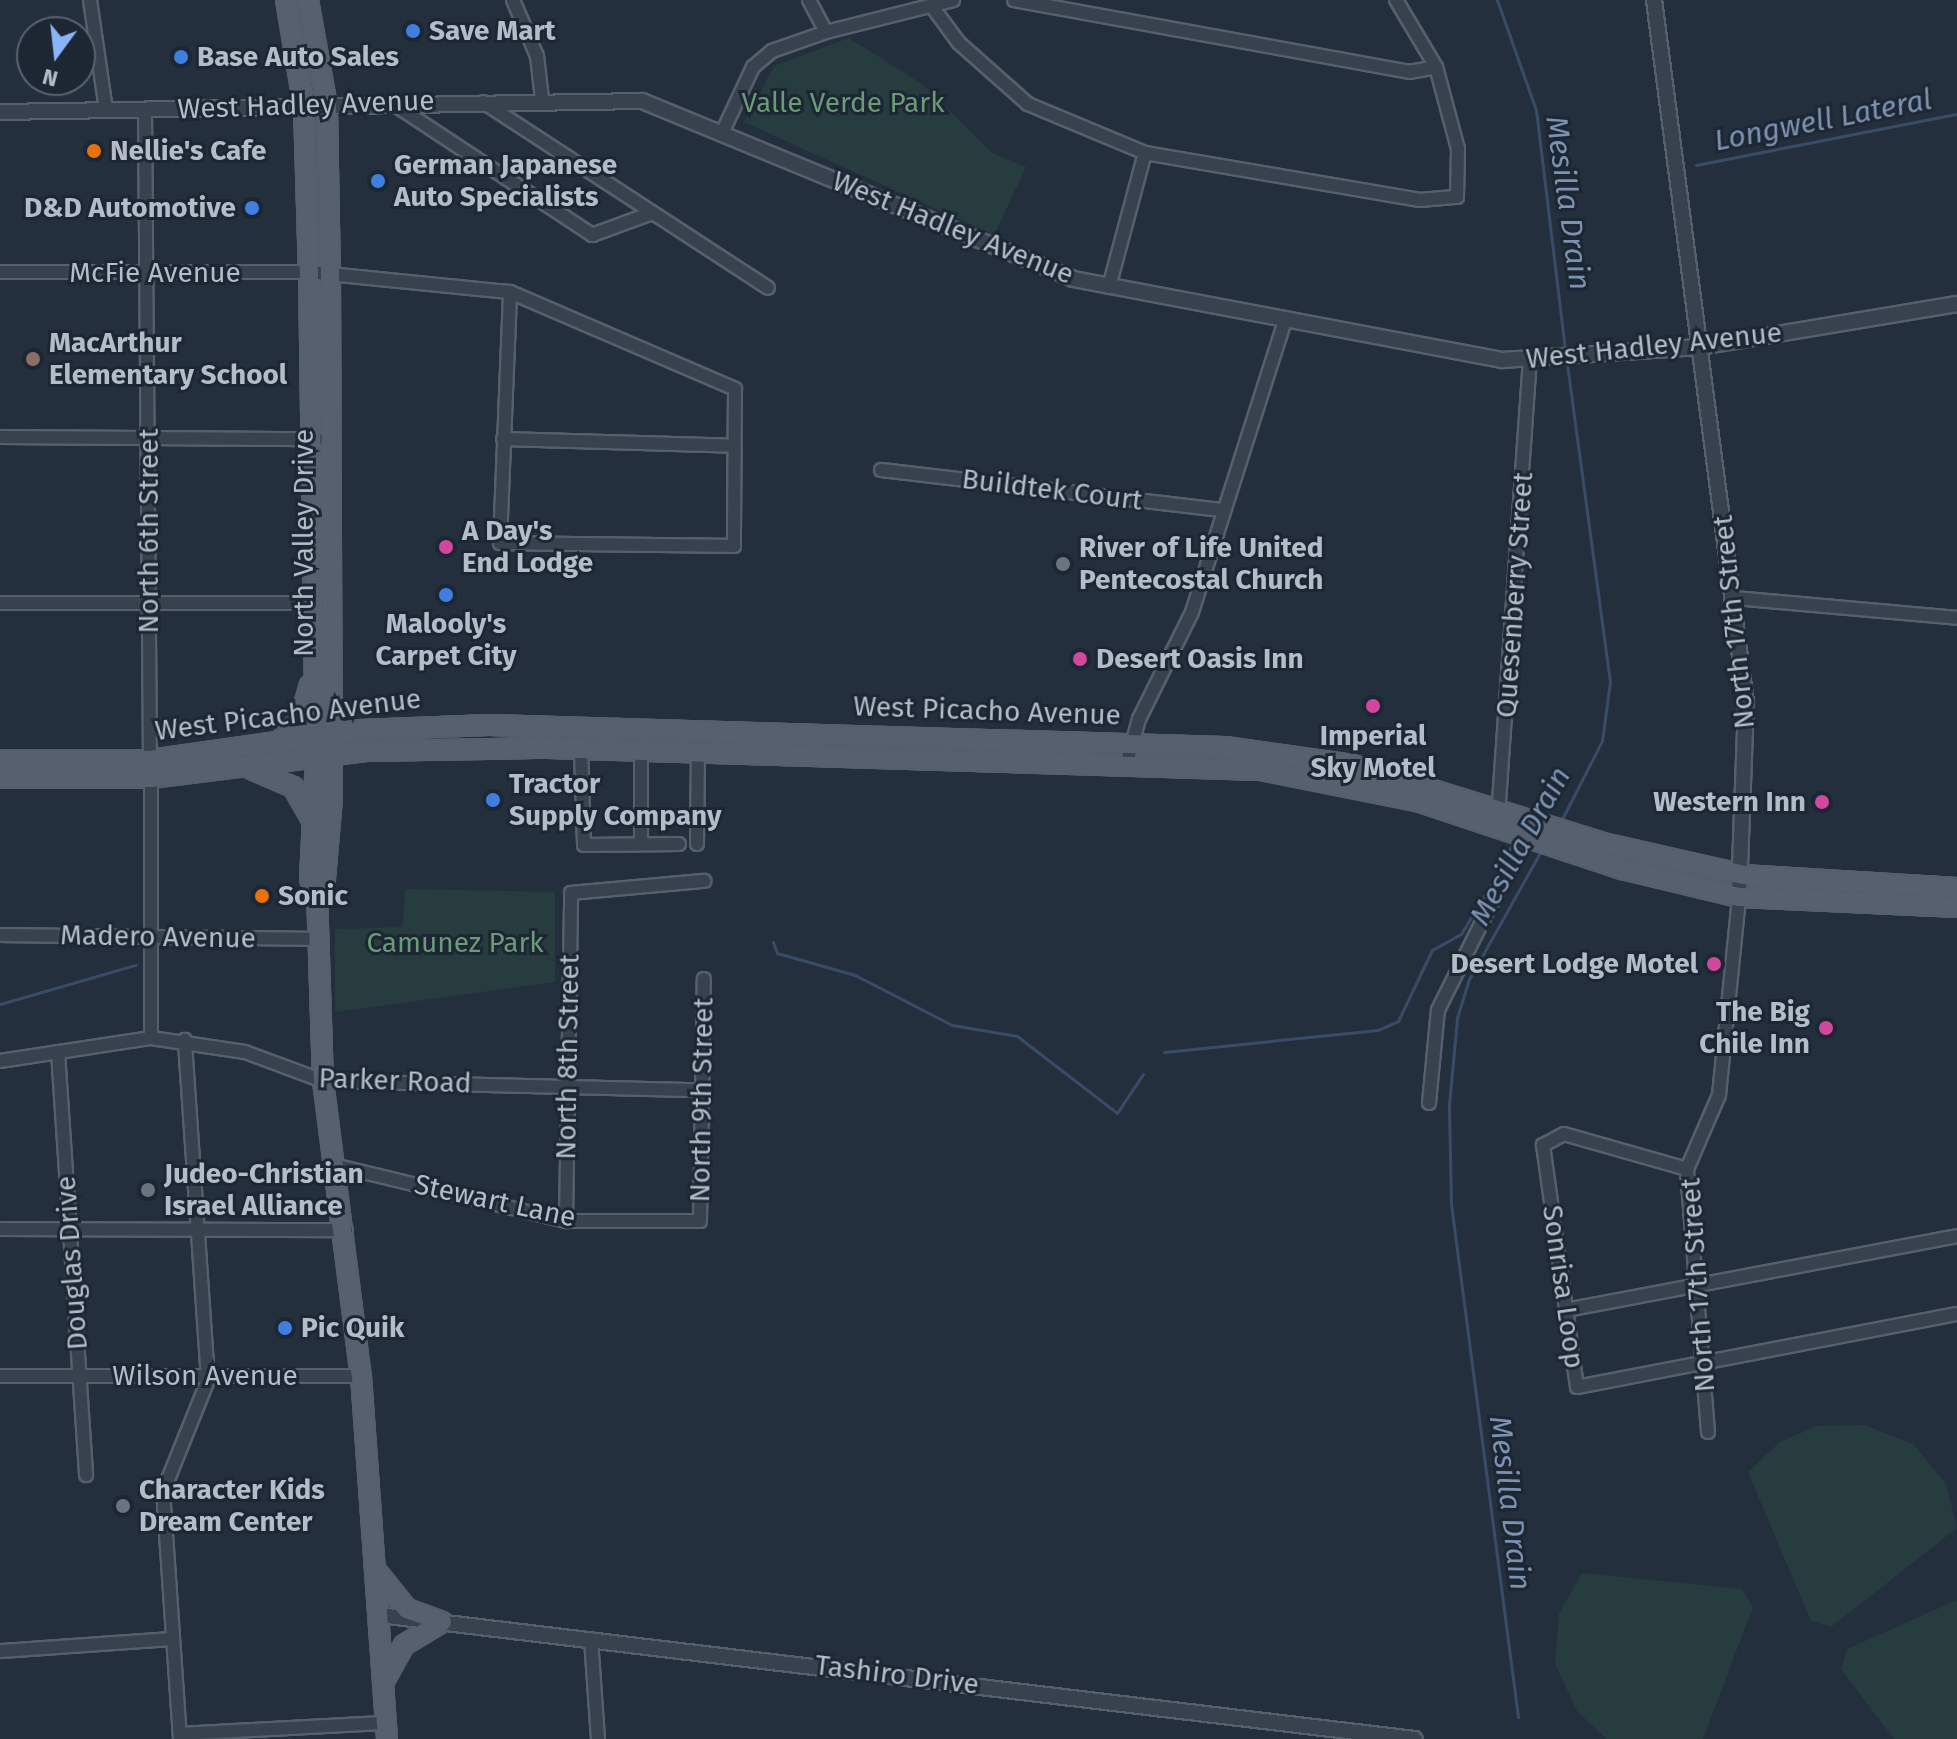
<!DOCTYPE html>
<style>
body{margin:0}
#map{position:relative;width:1957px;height:1739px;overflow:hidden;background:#242f3e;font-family:"Fira Sans",sans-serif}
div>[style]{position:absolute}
.green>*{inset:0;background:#263c3f}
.stream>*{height:3px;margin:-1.5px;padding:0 1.5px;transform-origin:1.5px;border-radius:1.5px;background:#394c67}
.roads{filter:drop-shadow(2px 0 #565f6c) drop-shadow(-2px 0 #565f6c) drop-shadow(0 2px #565f6c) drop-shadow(0 -2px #565f6c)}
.minor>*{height:12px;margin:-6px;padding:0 6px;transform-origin:6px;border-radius:6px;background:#38414e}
.tertiary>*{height:14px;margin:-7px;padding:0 7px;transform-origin:7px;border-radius:7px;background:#38414e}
.primary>*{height:18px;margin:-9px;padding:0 9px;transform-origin:9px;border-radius:9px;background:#56606e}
.dots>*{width:22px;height:22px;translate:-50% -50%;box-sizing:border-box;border:4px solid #1d2633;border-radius:50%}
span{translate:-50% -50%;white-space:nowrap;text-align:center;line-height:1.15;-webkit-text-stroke:6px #1d2633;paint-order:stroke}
.poi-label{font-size:28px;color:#b4bcc9;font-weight:700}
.left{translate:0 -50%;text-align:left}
.right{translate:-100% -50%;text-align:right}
.park-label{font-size:28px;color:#6b9a76}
.street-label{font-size:28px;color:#b4bcc9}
.water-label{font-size:30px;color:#7c92b1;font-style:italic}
.north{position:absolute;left:16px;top:16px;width:80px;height:80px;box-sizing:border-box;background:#1d2633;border:2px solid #59626f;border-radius:50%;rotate:195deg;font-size:22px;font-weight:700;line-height:32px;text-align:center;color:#b4bcc9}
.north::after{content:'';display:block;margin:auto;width:28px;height:36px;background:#8ab4f8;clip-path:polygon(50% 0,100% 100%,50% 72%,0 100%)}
</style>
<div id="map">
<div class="green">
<div style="clip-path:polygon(849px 38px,922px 84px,992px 153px,1026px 167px,994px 235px,744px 122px,774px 66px)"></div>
<div style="clip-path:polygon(405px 889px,555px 892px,555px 982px,335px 1012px,335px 929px,403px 927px)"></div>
<div style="clip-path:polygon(1864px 1425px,1913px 1444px,1946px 1484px,1957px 1528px,1831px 1627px,1811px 1621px,1748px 1472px,1780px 1442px,1817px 1426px)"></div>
<div style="clip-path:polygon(1582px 1573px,1742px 1589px,1753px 1607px,1703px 1739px,1606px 1739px,1577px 1711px,1555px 1664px,1559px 1613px)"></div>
<div style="clip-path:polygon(1957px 1600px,1957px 1739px,1894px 1739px,1841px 1669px,1847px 1649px)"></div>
</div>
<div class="stream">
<div style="left:1497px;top:0;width:117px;rotate:70.5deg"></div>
<div style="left:1536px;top:110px;width:243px;rotate:83.1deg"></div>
<div style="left:1696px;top:165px;width:266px;rotate:-11.1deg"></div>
<div style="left:1561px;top:821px;width:90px;rotate:-62.9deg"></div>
<div style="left:1602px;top:741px;width:60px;rotate:-82.3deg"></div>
<div style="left:1610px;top:682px;width:323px;rotate:-97.7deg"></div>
<div style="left:773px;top:942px;width:12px;rotate:70deg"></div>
<div style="left:777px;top:953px;width:81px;rotate:15.8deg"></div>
<div style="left:855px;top:975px;width:109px;rotate:27.3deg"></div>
<div style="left:952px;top:1025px;width:66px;rotate:9.6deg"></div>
<div style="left:1017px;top:1036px;width:126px;rotate:37.6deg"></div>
<div style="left:1117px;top:1113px;width:47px;rotate:-56.3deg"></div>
<div style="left:0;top:1004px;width:141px;rotate:-16.1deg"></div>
<div style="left:1164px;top:1052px;width:215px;rotate:-5.9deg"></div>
<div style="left:1378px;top:1030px;width:22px;rotate:-24deg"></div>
<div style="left:1398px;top:1021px;width:79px;rotate:-64.4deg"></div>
<div style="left:1432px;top:950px;width:33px;rotate:-29deg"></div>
<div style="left:1461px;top:934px;width:77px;rotate:-58.8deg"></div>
<div style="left:1518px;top:1717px;width:517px;rotate:-97.44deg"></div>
<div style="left:1451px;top:1204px;width:99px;rotate:-91.2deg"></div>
<div style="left:1449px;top:1105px;width:87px;rotate:-84.7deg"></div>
<div style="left:1457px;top:1018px;width:39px;rotate:-73deg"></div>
<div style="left:1468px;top:981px;width:149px;rotate:-60.7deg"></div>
</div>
<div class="roads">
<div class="minor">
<div style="left:90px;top:0;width:111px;rotate:81.7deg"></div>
<div style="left:513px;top:0;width:61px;rotate:66.8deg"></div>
<div style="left:537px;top:56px;width:43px;rotate:83.4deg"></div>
<div style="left:809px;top:0;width:36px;rotate:62deg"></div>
<div style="left:826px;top:32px;width:131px;rotate:-14.1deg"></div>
<div style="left:1014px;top:0;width:402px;rotate:10.3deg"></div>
<div style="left:1409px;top:72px;width:27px;rotate:-10deg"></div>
<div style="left:931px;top:5px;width:47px;rotate:53.6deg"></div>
<div style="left:959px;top:43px;width:92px;rotate:41.5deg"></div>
<div style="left:1028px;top:104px;width:127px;rotate:22.7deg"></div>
<div style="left:1145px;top:153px;width:279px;rotate:9.7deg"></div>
<div style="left:1420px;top:200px;width:37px;rotate:-5deg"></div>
<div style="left:1457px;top:197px;width:48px;rotate:-88.8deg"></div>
<div style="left:1458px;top:149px;width:85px;rotate:-105deg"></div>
<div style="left:1436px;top:67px;width:78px;rotate:-120.8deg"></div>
<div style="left:483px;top:102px;width:340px;rotate:33.1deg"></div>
<div style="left:392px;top:103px;width:240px;rotate:33.4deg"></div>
<div style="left:592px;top:235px;width:64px;rotate:-20.1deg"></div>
<div style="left:145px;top:110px;width:650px;rotate:89.56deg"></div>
<div style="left:723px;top:131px;width:71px;rotate:-64.9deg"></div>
<div style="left:753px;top:67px;width:25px;rotate:-40deg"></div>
<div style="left:772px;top:51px;width:57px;rotate:-19.4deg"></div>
<div style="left:0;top:272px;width:309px"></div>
<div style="left:309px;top:272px;width:202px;rotate:5.7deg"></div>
<div style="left:510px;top:292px;width:245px;rotate:23.3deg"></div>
<div style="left:735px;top:389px;width:157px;rotate:90.4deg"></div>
<div style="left:734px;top:546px;width:234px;rotate:-179.3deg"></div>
<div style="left:500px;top:543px;width:251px;rotate:-87.7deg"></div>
<div style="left:1109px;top:287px;width:139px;rotate:-75deg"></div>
<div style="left:0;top:437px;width:317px;rotate:0.4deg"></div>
<div style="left:503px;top:439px;width:231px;rotate:1.7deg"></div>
<div style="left:881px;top:470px;width:345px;rotate:6.7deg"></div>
<div style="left:1735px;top:598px;width:223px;rotate:5.1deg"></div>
<div style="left:0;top:603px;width:321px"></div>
<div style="left:581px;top:749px;width:96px;rotate:88.2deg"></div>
<div style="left:584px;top:845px;width:95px;rotate:-0.6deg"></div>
<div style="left:1127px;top:762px;width:45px;rotate:-74.4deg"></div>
<div style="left:1139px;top:719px;width:119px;rotate:-63.6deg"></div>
<div style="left:1192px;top:612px;width:305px;rotate:-72.3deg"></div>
<div style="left:151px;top:778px;width:260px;rotate:90deg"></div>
<div style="left:1498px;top:816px;width:456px;rotate:-86deg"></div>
<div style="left:641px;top:844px;width:94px;rotate:-90deg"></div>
<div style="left:697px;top:844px;width:92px;rotate:-89.4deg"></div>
<div style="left:0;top:935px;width:317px;rotate:0.7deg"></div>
<div style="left:58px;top:1052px;width:424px;rotate:86.2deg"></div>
<div style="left:0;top:1061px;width:153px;rotate:-8.7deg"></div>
<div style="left:151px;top:1038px;width:95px;rotate:8.5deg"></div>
<div style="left:245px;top:1052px;width:83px;rotate:20.4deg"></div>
<div style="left:323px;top:1081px;width:379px;rotate:1.4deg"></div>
<div style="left:1429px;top:1103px;width:93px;rotate:-84.5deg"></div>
<div style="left:1438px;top:1010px;width:199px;rotate:-63.4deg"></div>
<div style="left:338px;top:1166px;width:235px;rotate:13.6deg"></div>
<div style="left:566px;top:1221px;width:134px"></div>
<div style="left:700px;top:1221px;width:242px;rotate:-89.1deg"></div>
<div style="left:1687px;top:1169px;width:128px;rotate:-164.1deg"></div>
<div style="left:1564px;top:1134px;width:24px;rotate:152deg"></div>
<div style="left:1543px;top:1145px;width:244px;rotate:82deg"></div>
<div style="left:1577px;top:1387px;width:387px;rotate:-10.9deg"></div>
<div style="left:566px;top:1221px;width:328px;rotate:-89.1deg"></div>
<div style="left:571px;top:893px;width:134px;rotate:-5.2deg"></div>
<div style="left:0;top:1229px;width:346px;rotate:0.2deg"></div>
<div style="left:1566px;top:1310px;width:398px;rotate:-10.7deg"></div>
<div style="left:0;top:1376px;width:361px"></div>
<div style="left:1708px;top:1432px;width:264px;rotate:-94.6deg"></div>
<div style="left:1687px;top:1169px;width:81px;rotate:-66.6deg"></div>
<div style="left:1719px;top:1095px;width:199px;rotate:-84.2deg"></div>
<div style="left:591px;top:1639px;width:100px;rotate:86deg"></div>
<div style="left:0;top:1651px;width:173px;rotate:-4deg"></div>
<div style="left:180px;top:1734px;width:206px;rotate:-3.1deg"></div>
<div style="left:180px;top:1739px;width:248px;rotate:-93.9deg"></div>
<div style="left:163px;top:1492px;width:121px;rotate:-68.1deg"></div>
<div style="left:208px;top:1380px;width:341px;rotate:-93.9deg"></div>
</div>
<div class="tertiary">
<div style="left:1654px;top:0;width:709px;rotate:82.54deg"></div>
<div style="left:1746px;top:703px;width:194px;rotate:92.1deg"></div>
<div style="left:0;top:112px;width:642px;rotate:-0.98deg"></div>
<div style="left:642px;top:101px;width:466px;rotate:22.4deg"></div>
<div style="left:1073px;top:279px;width:437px;rotate:10.7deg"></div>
<div style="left:1502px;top:360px;width:198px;rotate:-3.8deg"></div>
<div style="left:1700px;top:347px;width:261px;rotate:-9.5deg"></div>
<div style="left:379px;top:1615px;width:1043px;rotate:6.83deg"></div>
</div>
<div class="primary">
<div style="left:286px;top:0;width:109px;rotate:80.5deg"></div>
<div style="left:304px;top:108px;width:164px;rotate:88.3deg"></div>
<div style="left:309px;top:272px;width:484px;rotate:89.2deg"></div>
<div style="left:316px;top:756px;width:123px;rotate:92.8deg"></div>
<div style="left:310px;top:879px;width:15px;rotate:62deg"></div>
<div style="left:317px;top:892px;width:189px;rotate:88.2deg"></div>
<div style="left:323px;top:1081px;width:297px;rotate:82.7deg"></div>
<div style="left:361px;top:1376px;width:364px;rotate:85.9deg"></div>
<div style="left:308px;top:0;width:108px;rotate:79.8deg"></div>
<div style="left:327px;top:106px;width:167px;rotate:89deg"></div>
<div style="left:330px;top:273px;width:526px;rotate:89.78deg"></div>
<div style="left:332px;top:799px;width:80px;rotate:95deg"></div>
<div style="left:325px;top:879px;width:15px;rotate:122deg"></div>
<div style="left:277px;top:744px;width:34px;rotate:-47deg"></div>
<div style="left:300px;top:719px;width:35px;rotate:-74deg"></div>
<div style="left:0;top:760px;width:150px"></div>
<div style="left:150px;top:760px;width:212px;rotate:-8.1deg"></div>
<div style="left:360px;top:730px;width:129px;rotate:-2.2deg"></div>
<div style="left:489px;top:725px;width:736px;rotate:1.71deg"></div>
<div style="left:1225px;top:747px;width:129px;rotate:8deg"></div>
<div style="left:1353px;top:765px;width:262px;rotate:17.3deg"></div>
<div style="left:1603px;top:843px;width:145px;rotate:12.8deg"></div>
<div style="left:1744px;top:875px;width:213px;rotate:3.5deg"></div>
<div style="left:251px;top:769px;width:46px;rotate:23.2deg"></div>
<div style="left:293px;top:787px;width:36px;rotate:60deg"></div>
<div style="left:0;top:778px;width:151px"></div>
<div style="left:151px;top:778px;width:219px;rotate:-7.1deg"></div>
<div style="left:368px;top:751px;width:180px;rotate:-1deg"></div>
<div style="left:548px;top:748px;width:712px;rotate:1.77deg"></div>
<div style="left:1260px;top:770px;width:160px;rotate:11.2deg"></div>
<div style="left:1417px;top:801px;width:216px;rotate:18.4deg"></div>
<div style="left:1622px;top:869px;width:120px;rotate:13.5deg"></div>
<div style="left:1739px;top:897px;width:218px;rotate:2.6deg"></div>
<div style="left:377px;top:1572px;width:48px;rotate:51deg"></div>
<div style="left:407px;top:1609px;width:37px;rotate:20deg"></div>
<div style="left:384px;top:1681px;width:41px;rotate:-60.9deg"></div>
<div style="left:404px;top:1645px;width:44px;rotate:-31.2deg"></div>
</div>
</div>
<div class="dots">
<div style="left:413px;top:31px;background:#3f7fe0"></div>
<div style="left:181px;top:57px;background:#3f7fe0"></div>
<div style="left:94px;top:151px;background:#e8710a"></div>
<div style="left:378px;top:181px;background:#3f7fe0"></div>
<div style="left:252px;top:208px;background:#3f7fe0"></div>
<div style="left:33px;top:359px;background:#8d6e63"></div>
<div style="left:446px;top:547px;background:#d1479c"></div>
<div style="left:1063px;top:564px;background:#6b7280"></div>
<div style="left:446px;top:595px;background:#3f7fe0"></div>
<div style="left:1080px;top:659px;background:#d1479c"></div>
<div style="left:1373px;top:706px;background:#d1479c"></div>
<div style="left:493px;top:800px;background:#3f7fe0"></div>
<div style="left:1822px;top:802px;background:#d1479c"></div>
<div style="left:262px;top:896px;background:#e8710a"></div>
<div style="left:1714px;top:964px;background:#d1479c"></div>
<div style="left:1826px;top:1028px;background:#d1479c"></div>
<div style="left:148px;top:1190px;background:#6b7280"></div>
<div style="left:285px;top:1328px;background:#3f7fe0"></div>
<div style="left:123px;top:1506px;background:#6b7280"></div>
</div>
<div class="poi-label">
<span class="left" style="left:429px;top:31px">Save Mart</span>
<span class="left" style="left:197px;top:57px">Base Auto Sales</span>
<span class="left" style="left:110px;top:151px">Nellie's Cafe</span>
<span class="left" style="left:394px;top:181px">German Japanese<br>Auto Specialists</span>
<span class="right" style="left:236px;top:208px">D&amp;D Automotive</span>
<span class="left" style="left:49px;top:359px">MacArthur<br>Elementary School</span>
<span class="left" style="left:462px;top:547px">A Day's<br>End Lodge</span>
<span class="left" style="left:1079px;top:564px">River of Life United<br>Pentecostal Church</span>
<span style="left:446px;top:640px">Malooly's<br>Carpet City</span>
<span class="left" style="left:1096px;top:659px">Desert Oasis Inn</span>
<span style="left:1373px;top:752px">Imperial<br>Sky Motel</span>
<span class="left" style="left:509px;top:800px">Tractor<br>Supply Company</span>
<span class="right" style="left:1806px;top:802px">Western Inn</span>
<span class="left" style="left:278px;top:896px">Sonic</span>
<span class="right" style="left:1698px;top:964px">Desert Lodge Motel</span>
<span class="right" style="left:1810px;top:1028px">The Big<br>Chile Inn</span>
<span class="left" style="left:164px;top:1190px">Judeo-Christian<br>Israel Alliance</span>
<span class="left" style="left:301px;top:1328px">Pic Quik</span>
<span class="left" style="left:139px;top:1506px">Character Kids<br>Dream Center</span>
</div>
<div class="park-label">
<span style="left:843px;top:103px">Valle Verde Park</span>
<span style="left:455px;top:943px">Camunez Park</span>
</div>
<div class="street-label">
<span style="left:306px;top:105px;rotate:-2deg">West Hadley Avenue</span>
<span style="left:953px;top:228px;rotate:22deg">West Hadley Avenue</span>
<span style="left:155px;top:273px">McFie Avenue</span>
<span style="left:1654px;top:346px;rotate:-6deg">West Hadley Avenue</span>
<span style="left:1052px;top:490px;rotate:7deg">Buildtek Court</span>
<span style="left:149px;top:531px;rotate:-90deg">North 6th Street</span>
<span style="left:304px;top:543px;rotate:-90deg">North Valley Drive</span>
<span style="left:1515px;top:595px;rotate:-86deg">Quesenberry Street</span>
<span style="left:1734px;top:622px;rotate:-96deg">North 17th Street</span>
<span style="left:987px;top:711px;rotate:2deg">West Picacho Avenue</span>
<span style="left:288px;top:715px;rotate:-7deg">West Picacho Avenue</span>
<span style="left:158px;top:937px;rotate:1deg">Madero Avenue</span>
<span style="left:568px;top:1057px;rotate:-89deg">North 8th Street</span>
<span style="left:395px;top:1081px;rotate:2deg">Parker Road</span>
<span style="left:702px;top:1100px;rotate:-89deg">North 9th Street</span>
<span style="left:495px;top:1201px;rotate:12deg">Stewart Lane</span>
<span style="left:72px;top:1263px;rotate:-94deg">Douglas Drive</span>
<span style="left:1698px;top:1285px;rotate:-94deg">North 17th Street</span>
<span style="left:1563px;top:1287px;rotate:82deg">Sonrisa Loop</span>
<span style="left:205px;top:1376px">Wilson Avenue</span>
<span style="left:897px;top:1675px;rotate:7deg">Tashiro Drive</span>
</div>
<div class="water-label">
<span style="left:1823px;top:120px;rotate:-11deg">Longwell Lateral</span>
<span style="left:1568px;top:203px;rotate:82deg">Mesilla Drain</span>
<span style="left:1520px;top:846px;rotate:-61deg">Mesilla Drain</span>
<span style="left:1510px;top:1503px;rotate:83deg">Mesilla Drain</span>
</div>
<div class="north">N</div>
</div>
